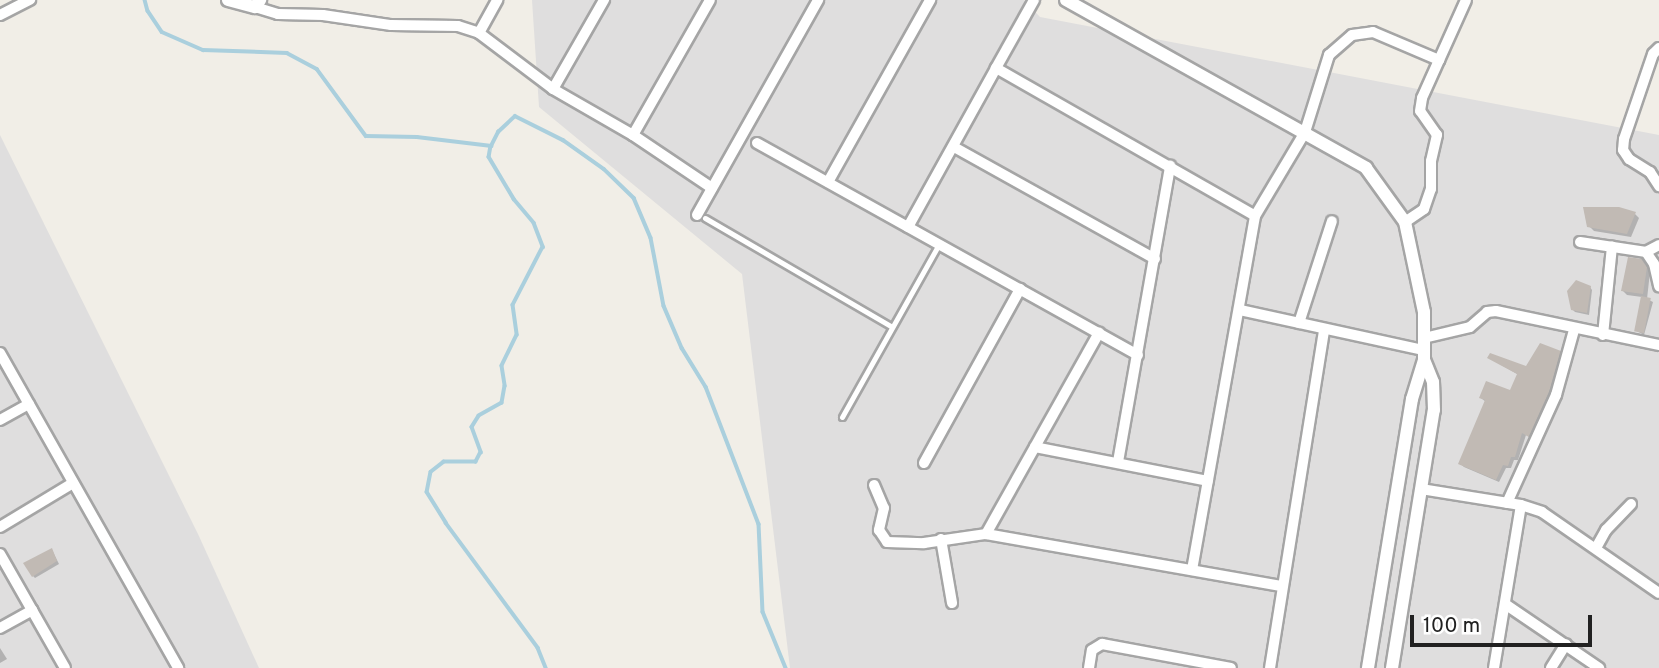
<!DOCTYPE html>
<style>
body{margin:0}
#map{position:relative;width:1659px;height:668px;overflow:hidden;background:#f1eee7;font-family:Overpass,sans-serif}
div>[style]{position:absolute}
.residential>*{inset:0;background:#dfdede}
.shadow>*{inset:0;background:#0003}
.stream>*{height:3.5px;margin:-1.75px;padding:0 1.75px;transform-origin:1.75px;border-radius:1.75px;background:#aacfdd}
.building>*{inset:0;background:#c1bab4;transform-origin:0 0}
.roads{filter:drop-shadow(2px 0 #a5a5a5) drop-shadow(-2px 0 #a5a5a5) drop-shadow(0 2px #a5a5a5) drop-shadow(0 -2px #a5a5a5)}
.service>*{height:5px;margin:-2.5px;padding:0 2.5px;transform-origin:2.5px;border-radius:2.5px;background:#fff}
.minor>*{height:10px;margin:-5px;padding:0 5px;transform-origin:5px;border-radius:5px;background:#fff}
.tertiary>*{height:12px;margin:-6px;padding:0 6px;transform-origin:6px;border-radius:6px;background:#fff}
span{translate:-50% -50%;white-space:nowrap;text-align:center;line-height:1.15;-webkit-text-stroke:7px #fff;paint-order:stroke}
.scale{position:absolute;left:1410px;top:615px;width:182px;height:32px;box-sizing:border-box;border:4px solid #212121;border-top:0;padding-left:9px;font-size:21px;line-height:24px;white-space:nowrap;color:#212121;-webkit-text-stroke:5px #fff;paint-order:stroke}
</style>
<div id="map">
<div class="residential">
<div style="clip-path:polygon(532px 0,1024px 0,1040px 17px,1659px 135px,1659px 668px,790px 668px,742px 274px,539px 107px)"></div>
<div style="clip-path:polygon(0 135px,198px 534px,259px 668px,0 668px)"></div>
</div>
<div class="shadow">
<div style="clip-path:polygon(1635px 214px,1639px 218px,1631px 237px,1594px 231px,1589px 226px)"></div>
<div style="clip-path:polygon(1646px 265px,1650px 272px,1647px 299px,1653px 302px,1644px 335px,1635px 330px,1642px 297px,1627px 295px,1623px 291px)"></div>
<div style="clip-path:polygon(1590px 287px,1592px 290px,1589px 315px,1575px 312px,1572px 309px)"></div>
<div style="clip-path:polygon(1560px 352px,1563px 356px,1552px 396px,1533px 439px,1526px 435px,1518px 460px,1514px 460px,1511px 468px,1506px 468px,1499px 482px,1464px 467px,1461px 464px,1486px 402px,1481px 398px,1511px 392px,1519px 375px,1489px 358px,1527px 368px)"></div>
<div style="clip-path:polygon(52px 550px,59px 564px,35px 578px,33px 576px)"></div>
<div style="clip-path:polygon(0 648px,7px 659px,0 663px)"></div>
</div>
<div class="stream">
<div style="left:145px;top:0;width:11px;rotate:75deg"></div>
<div style="left:148px;top:11px;width:25px;rotate:56deg"></div>
<div style="left:162px;top:32px;width:45px;rotate:23.7deg"></div>
<div style="left:203px;top:50px;width:84px;rotate:2deg"></div>
<div style="left:287px;top:53px;width:34px;rotate:28deg"></div>
<div style="left:317px;top:69px;width:83px;rotate:53.8deg"></div>
<div style="left:366px;top:136px;width:51px;rotate:1.1deg"></div>
<div style="left:417px;top:137px;width:75px;rotate:6.9deg"></div>
<div style="left:491px;top:146px;width:16px;rotate:-63deg"></div>
<div style="left:498px;top:132px;width:23px;rotate:-43deg"></div>
<div style="left:515px;top:116px;width:54px;rotate:26.6deg"></div>
<div style="left:563px;top:140px;width:50px;rotate:35.3deg"></div>
<div style="left:604px;top:169px;width:42px;rotate:44deg"></div>
<div style="left:634px;top:198px;width:43px;rotate:67deg"></div>
<div style="left:651px;top:238px;width:69px;rotate:79.2deg"></div>
<div style="left:664px;top:306px;width:46px;rotate:66.8deg"></div>
<div style="left:682px;top:348px;width:46px;rotate:58.4deg"></div>
<div style="left:706px;top:387px;width:147px;rotate:68.9deg"></div>
<div style="left:759px;top:524px;width:88px;rotate:87.4deg"></div>
<div style="left:763px;top:612px;width:61px;rotate:67.7deg"></div>
<div style="left:491px;top:146px;width:11px;rotate:100deg"></div>
<div style="left:489px;top:157px;width:49px;rotate:59.2deg"></div>
<div style="left:514px;top:199px;width:31px;rotate:50deg"></div>
<div style="left:534px;top:223px;width:26px;rotate:69deg"></div>
<div style="left:543px;top:247px;width:65px;rotate:117.3deg"></div>
<div style="left:513px;top:305px;width:30px;rotate:82deg"></div>
<div style="left:517px;top:335px;width:34px;rotate:116deg"></div>
<div style="left:502px;top:366px;width:20px;rotate:81deg"></div>
<div style="left:505px;top:386px;width:17px;rotate:100deg"></div>
<div style="left:502px;top:403px;width:26px;rotate:151deg"></div>
<div style="left:479px;top:416px;width:13px;rotate:122deg"></div>
<div style="left:472px;top:427px;width:27px;rotate:70deg"></div>
<div style="left:481px;top:452px;width:11px;rotate:117deg"></div>
<div style="left:476px;top:462px;width:32px;rotate:180deg"></div>
<div style="left:444px;top:462px;width:16px;rotate:142deg"></div>
<div style="left:431px;top:472px;width:20px;rotate:101deg"></div>
<div style="left:427px;top:492px;width:36px;rotate:58deg"></div>
<div style="left:446px;top:523px;width:155px;rotate:53.6deg"></div>
<div style="left:538px;top:648px;width:22px;rotate:68deg"></div>
</div>
<div class="building">
<div style="clip-path:polygon(1583px 207px,1619px 207px,1636px 212px,1627px 234px,1587px 227px)"></div>
<div style="clip-path:polygon(1628px 257px,1642px 259px,1647px 267px,1643px 294px,1621px 291px)"></div>
<div style="clip-path:polygon(1576px 280px,1591px 286px,1587px 313px,1571px 310px,1567px 291px)"></div>
<div style="left:1641px;top:296px;width:10px;height:36px;rotate:11deg"></div>
<div style="clip-path:polygon(1540px 343px,1561px 351px,1549px 392px,1529px 437px,1522px 433px,1515px 457px,1511px 457px,1508px 466px,1503px 465px,1496px 480px,1458px 464px,1485px 400px,1479px 398px,1486px 381px,1510px 390px,1517px 374px,1487px 358px,1490px 353px,1526px 366px)"></div>
<div style="clip-path:polygon(52px 548px,57px 561px,32px 577px,23px 563px)"></div>
</div>
<div class="roads">
<div class="service">
<div style="left:705px;top:218px;width:216px;rotate:30.2deg"></div>
<div style="left:842px;top:417px;width:198px;rotate:-60.7deg"></div>
</div>
<div class="minor">
<div style="left:255px;top:7px;width:24px;rotate:17deg"></div>
<div style="left:278px;top:14px;width:45px;rotate:1.3deg"></div>
<div style="left:323px;top:15px;width:69px;rotate:8.4deg"></div>
<div style="left:391px;top:25px;width:67px;rotate:0.9deg"></div>
<div style="left:458px;top:26px;width:22px;rotate:18deg"></div>
<div style="left:479px;top:33px;width:93px;rotate:37.1deg"></div>
<div style="left:553px;top:89px;width:103px;rotate:-60.2deg"></div>
<div style="left:0;top:15px;width:34px;rotate:-27deg"></div>
<div style="left:479px;top:33px;width:38px;rotate:-61deg"></div>
<div style="left:1659px;top:48px;width:8px;rotate:135deg"></div>
<div style="left:1653px;top:54px;width:90px;rotate:108.8deg"></div>
<div style="left:1624px;top:139px;width:11px;rotate:95deg"></div>
<div style="left:1623px;top:150px;width:11px;rotate:56deg"></div>
<div style="left:1629px;top:159px;width:25px;rotate:32deg"></div>
<div style="left:1650px;top:172px;width:17px;rotate:57deg"></div>
<div style="left:996px;top:68px;width:78px;rotate:-60.8deg"></div>
<div style="left:553px;top:89px;width:92px;rotate:29.9deg"></div>
<div style="left:633px;top:135px;width:95px;rotate:33.9deg"></div>
<div style="left:633px;top:135px;width:155px;rotate:-60.3deg"></div>
<div style="left:757px;top:143px;width:436px;rotate:29.1deg"></div>
<div style="left:954px;top:147px;width:230px;rotate:29.1deg"></div>
<div style="left:828px;top:182px;width:209px;rotate:-60.7deg"></div>
<div style="left:697px;top:215px;width:247px;rotate:-60.6deg"></div>
<div style="left:1405px;top:222px;width:23px;rotate:-34deg"></div>
<div style="left:1424px;top:209px;width:21px;rotate:-71deg"></div>
<div style="left:1431px;top:189px;width:28px;rotate:-90deg"></div>
<div style="left:1431px;top:161px;width:27px;rotate:-77deg"></div>
<div style="left:1437px;top:135px;width:29px;rotate:-125deg"></div>
<div style="left:1420px;top:111px;width:13px;rotate:-81deg"></div>
<div style="left:1422px;top:98px;width:107px;rotate:-65.8deg"></div>
<div style="left:908px;top:227px;width:182px;rotate:-61deg"></div>
<div style="left:996px;top:68px;width:298px;rotate:29.7deg"></div>
<div style="left:1580px;top:242px;width:67px;rotate:8.6deg"></div>
<div style="left:1646px;top:252px;width:14px;rotate:56deg"></div>
<div style="left:1654px;top:264px;width:23px;rotate:77deg"></div>
<div style="left:1646px;top:252px;width:15px;rotate:-28deg"></div>
<div style="left:1240px;top:310px;width:188px;rotate:12.3deg"></div>
<div style="left:1299px;top:323px;width:107px;rotate:-72.1deg"></div>
<div style="left:1603px;top:335px;width:89px;rotate:-84.2deg"></div>
<div style="left:1424px;top:338px;width:47px;rotate:-13.4deg"></div>
<div style="left:1470px;top:327px;width:23px;rotate:-41deg"></div>
<div style="left:1487px;top:312px;width:9px;rotate:-6deg"></div>
<div style="left:1496px;top:311px;width:167px;rotate:11.8deg"></div>
<div style="left:0;top:353px;width:362px;rotate:60.5deg"></div>
<div style="left:0;top:420px;width:33px;rotate:-29deg"></div>
<div style="left:1035px;top:447px;width:176px;rotate:11.1deg"></div>
<div style="left:1118px;top:462px;width:301px;rotate:-80deg"></div>
<div style="left:924px;top:463px;width:199px;rotate:-61.1deg"></div>
<div style="left:874px;top:485px;width:25px;rotate:67deg"></div>
<div style="left:884px;top:508px;width:23px;rotate:103deg"></div>
<div style="left:879px;top:530px;width:14px;rotate:56deg"></div>
<div style="left:887px;top:542px;width:37px;rotate:2deg"></div>
<div style="left:924px;top:543px;width:63px;rotate:-8.3deg"></div>
<div style="left:986px;top:534px;width:301px;rotate:10deg"></div>
<div style="left:1421px;top:489px;width:101px;rotate:9.1deg"></div>
<div style="left:1521px;top:505px;width:22px;rotate:18deg"></div>
<div style="left:1542px;top:512px;width:142px;rotate:34.7deg"></div>
<div style="left:1507px;top:503px;width:119px;rotate:-65.6deg"></div>
<div style="left:1556px;top:395px;width:67px;rotate:-74.5deg"></div>
<div style="left:0;top:527px;width:85px;rotate:-31.1deg"></div>
<div style="left:986px;top:534px;width:231px;rotate:-60.7deg"></div>
<div style="left:941px;top:539px;width:65px;rotate:80.2deg"></div>
<div style="left:1596px;top:548px;width:21px;rotate:-61deg"></div>
<div style="left:1606px;top:530px;width:36px;rotate:-46deg"></div>
<div style="left:0;top:554px;width:131px;rotate:60.3deg"></div>
<div style="left:1192px;top:570px;width:360px;rotate:-79.9deg"></div>
<div style="left:1255px;top:216px;width:98px;rotate:-59.2deg"></div>
<div style="left:1305px;top:132px;width:81px;rotate:-72.7deg"></div>
<div style="left:1329px;top:55px;width:30px;rotate:-41deg"></div>
<div style="left:1352px;top:35px;width:21px;rotate:-8deg"></div>
<div style="left:1373px;top:32px;width:72px;rotate:23deg"></div>
<div style="left:1505px;top:604px;width:114px;rotate:34.2deg"></div>
<div style="left:0;top:628px;width:37px;rotate:-29deg"></div>
<div style="left:1089px;top:668px;width:18px;rotate:-81deg"></div>
<div style="left:1092px;top:650px;width:12px;rotate:-31deg"></div>
<div style="left:1102px;top:644px;width:131px;rotate:10.5deg"></div>
<div style="left:1270px;top:668px;width:343px;rotate:-80.9deg"></div>
<div style="left:1494px;top:668px;width:165px;rotate:-80.6deg"></div>
<div style="left:1551px;top:668px;width:28px;rotate:-58deg"></div>
</div>
<div class="tertiary">
<div style="left:228px;top:0;width:28px;rotate:15deg"></div>
<div style="left:255px;top:7px;width:9px;rotate:-54deg"></div>
<div style="left:1066px;top:0;width:344px;rotate:29.2deg"></div>
<div style="left:1366px;top:168px;width:67px;rotate:54.2deg"></div>
<div style="left:1405px;top:222px;width:92px;rotate:78.1deg"></div>
<div style="left:1424px;top:312px;width:48px;rotate:90deg"></div>
<div style="left:1424px;top:360px;width:41px;rotate:107.1deg"></div>
<div style="left:1412px;top:399px;width:273px;rotate:99.3deg"></div>
<div style="left:1392px;top:668px;width:261px;rotate:-80.8deg"></div>
<div style="left:1434px;top:410px;width:28px;rotate:-92deg"></div>
<div style="left:1433px;top:382px;width:24px;rotate:-112deg"></div>
</div>
</div>
<div class="scale">100 m</div>
</div>
